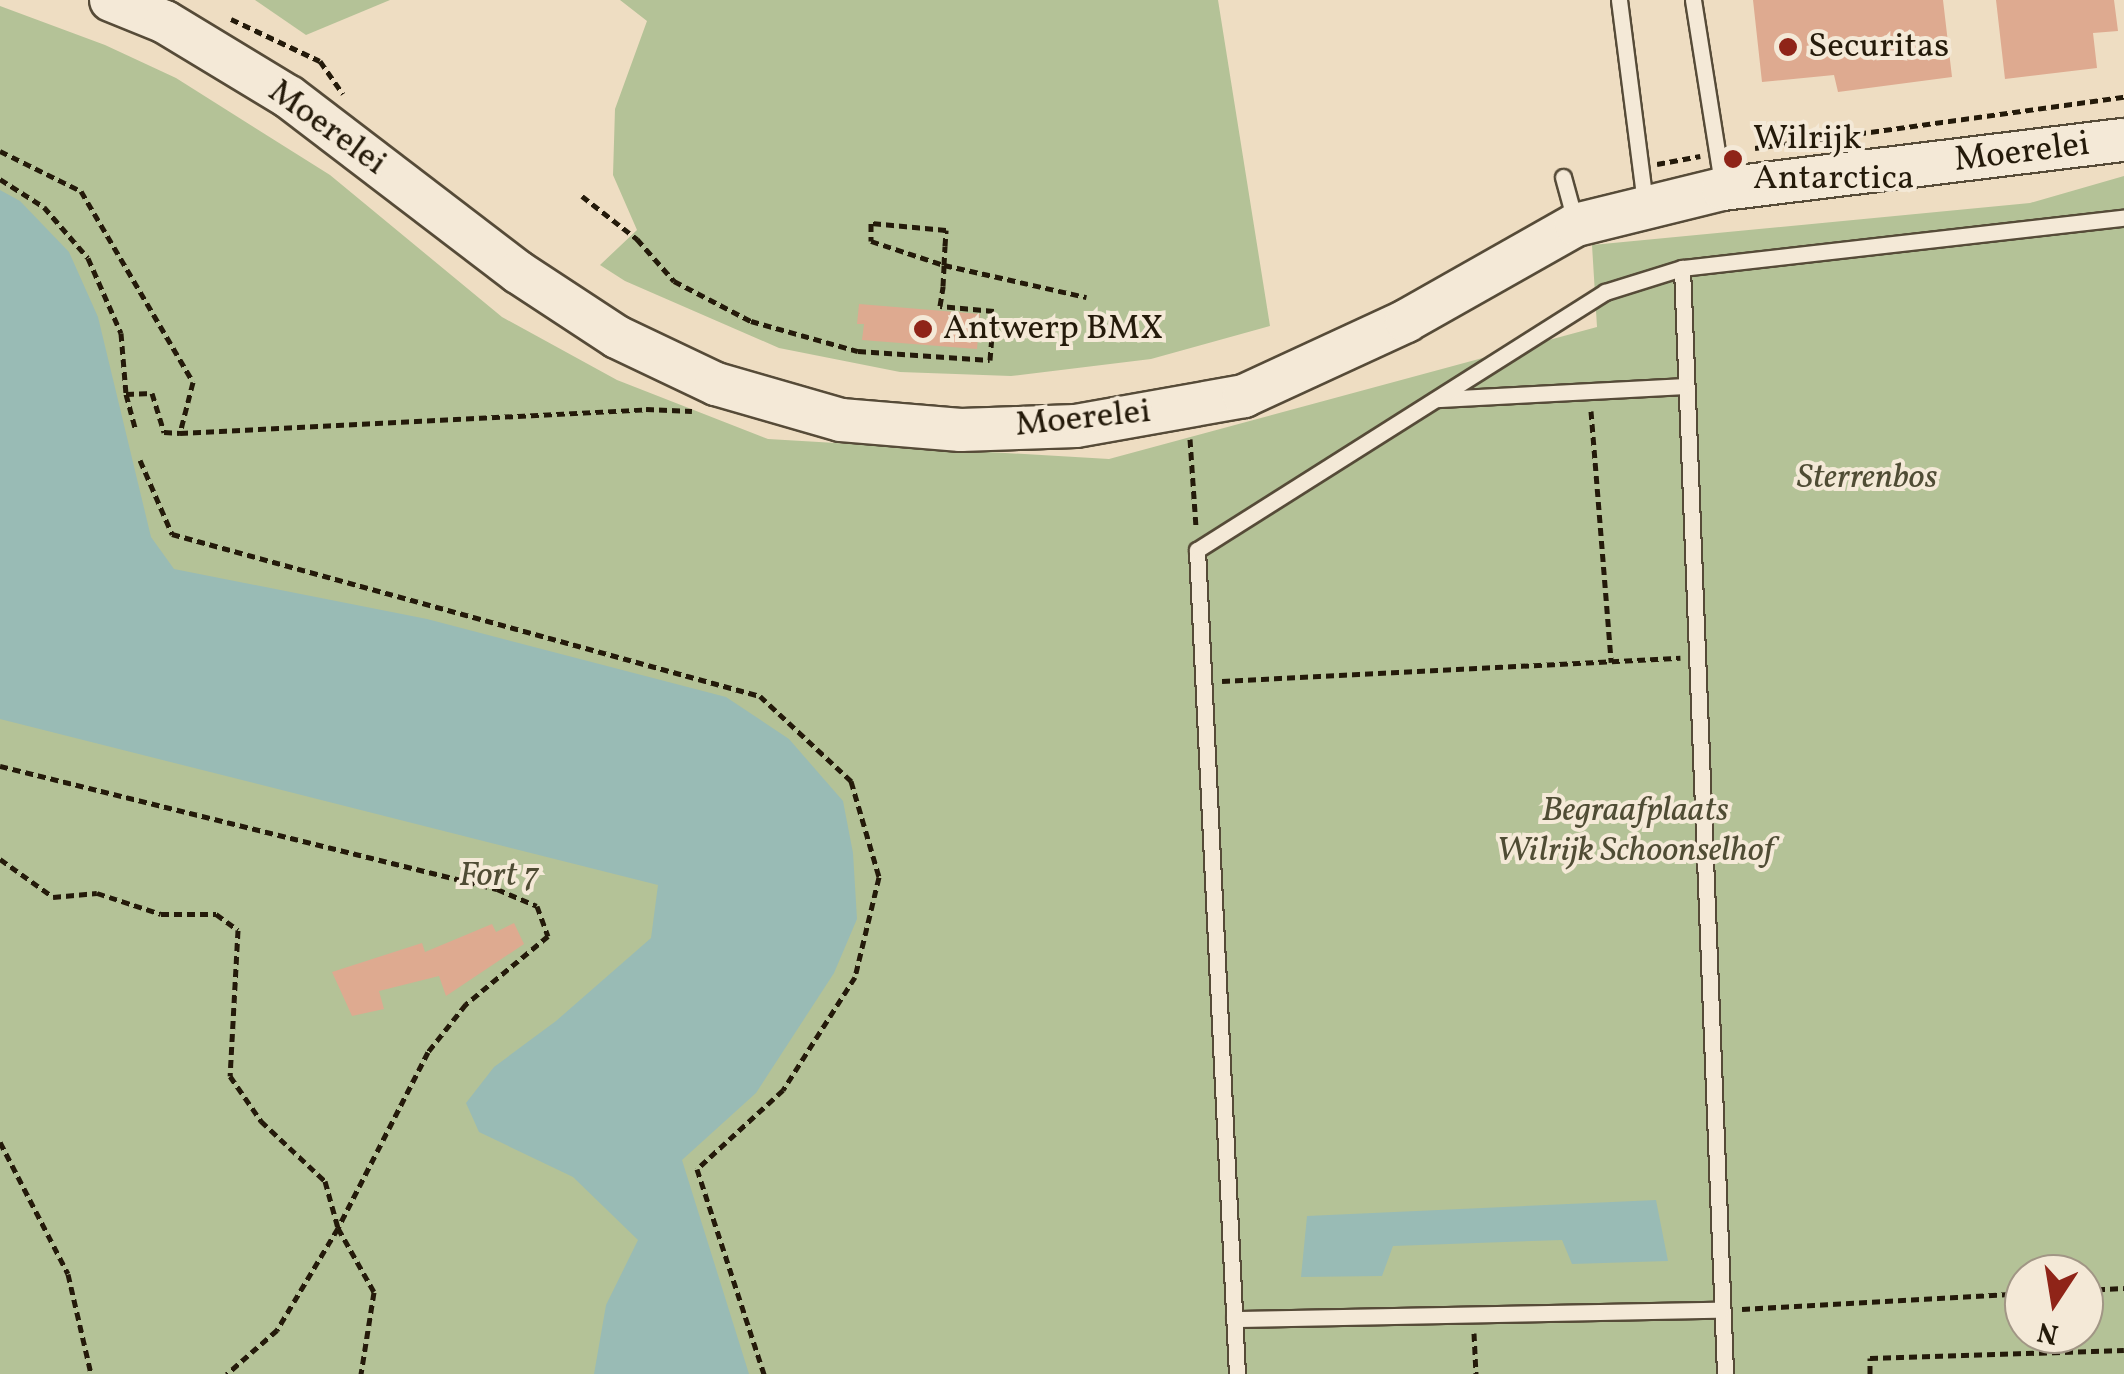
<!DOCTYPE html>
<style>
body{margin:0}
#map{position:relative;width:2124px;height:1374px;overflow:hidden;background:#eeddc2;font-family:Vollkorn,serif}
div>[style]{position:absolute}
.green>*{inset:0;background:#b4c297}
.water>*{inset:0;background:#99bbb5}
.building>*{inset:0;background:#deaa90}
.path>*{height:5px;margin-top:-2.5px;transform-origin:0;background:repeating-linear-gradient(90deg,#241a0a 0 8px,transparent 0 13px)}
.roads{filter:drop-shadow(2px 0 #564b38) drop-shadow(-2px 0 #564b38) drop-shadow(0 2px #564b38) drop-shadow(0 -2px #564b38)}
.lane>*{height:15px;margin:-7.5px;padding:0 7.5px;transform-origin:7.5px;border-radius:7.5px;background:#f4e9d7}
.secondary>*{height:42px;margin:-21px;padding:0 21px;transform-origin:21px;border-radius:21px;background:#f4e9d7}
.dots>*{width:28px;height:28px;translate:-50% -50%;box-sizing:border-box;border:5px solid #f4e9d7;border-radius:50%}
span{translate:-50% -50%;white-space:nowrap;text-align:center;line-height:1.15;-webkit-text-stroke:8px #f4e9d7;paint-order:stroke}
.poi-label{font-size:35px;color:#241a0a}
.left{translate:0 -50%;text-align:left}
.street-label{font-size:35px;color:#241a0a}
.park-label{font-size:35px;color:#4f4c34;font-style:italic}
.north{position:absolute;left:2004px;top:1254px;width:100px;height:100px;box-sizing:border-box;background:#f4e9d7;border:2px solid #a19685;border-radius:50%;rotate:192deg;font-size:28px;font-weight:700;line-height:40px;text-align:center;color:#241a0a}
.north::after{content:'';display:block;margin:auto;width:35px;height:45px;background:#8f2418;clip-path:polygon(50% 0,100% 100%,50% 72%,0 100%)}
</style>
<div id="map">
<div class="green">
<div style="clip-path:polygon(255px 0,390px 0,306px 35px)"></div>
<div style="clip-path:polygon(620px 0,1218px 0,1270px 326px,1151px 359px,1011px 376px,900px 372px,779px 348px,625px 281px,600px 265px,637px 230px,613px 175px,615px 109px,647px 21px)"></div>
<div style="clip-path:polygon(evenodd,0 6px,105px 45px,176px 78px,330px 175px,502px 317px,617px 380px,768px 439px,1109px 459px,1597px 327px,1592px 245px,2030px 203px,2124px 176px,2124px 1374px,0 1374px,0 6px,2024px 1274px,2084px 1274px,2084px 1334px,2024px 1334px,2024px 1274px)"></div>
</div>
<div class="water">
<div style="clip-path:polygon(0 190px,20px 201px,69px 252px,98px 317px,151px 537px,174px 569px,427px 619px,726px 697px,789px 739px,843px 801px,853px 853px,857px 919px,834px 973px,756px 1093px,682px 1160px,749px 1374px,594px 1374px,606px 1305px,638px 1240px,573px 1177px,479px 1132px,466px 1103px,494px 1067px,556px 1021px,651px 938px,658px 885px,0 719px)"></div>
<div style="clip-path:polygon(1656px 1200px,1668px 1261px,1572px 1264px,1562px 1240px,1393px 1246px,1382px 1276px,1301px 1277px,1307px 1216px)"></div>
</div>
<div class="building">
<div style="clip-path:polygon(1753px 0,1943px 0,1952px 77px,1838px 92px,1834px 75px,1762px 82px)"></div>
<div style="clip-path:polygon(1996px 0,2114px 0,2118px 31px,2093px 33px,2097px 68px,2005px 79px)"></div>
<div style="clip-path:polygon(859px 304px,980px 314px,977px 349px,862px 340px,864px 324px,857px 324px)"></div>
<div style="clip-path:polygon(514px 923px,524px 944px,446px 996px,439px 976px,379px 991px,384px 1009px,352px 1016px,332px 972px,422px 943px,425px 952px,492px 924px,496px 932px)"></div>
</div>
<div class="path">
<div style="left:231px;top:19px;width:98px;rotate:25.3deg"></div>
<div style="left:320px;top:61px;width:40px;rotate:55.1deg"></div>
<div style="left:1755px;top:148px;width:373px;rotate:-7.9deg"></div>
<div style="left:0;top:151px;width:90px;rotate:26.3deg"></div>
<div style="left:81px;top:191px;width:221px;rotate:59.6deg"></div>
<div style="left:193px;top:382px;width:53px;rotate:104.3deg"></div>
<div style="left:1657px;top:164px;width:44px;rotate:-10.5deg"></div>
<div style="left:0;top:179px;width:52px;rotate:32.5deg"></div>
<div style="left:44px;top:207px;width:67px;rotate:49.2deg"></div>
<div style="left:88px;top:258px;width:82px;rotate:66.3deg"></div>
<div style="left:121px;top:333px;width:61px;rotate:85.3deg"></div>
<div style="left:126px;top:394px;width:38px;rotate:75deg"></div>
<div style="left:582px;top:196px;width:70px;rotate:38deg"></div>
<div style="left:637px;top:239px;width:56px;rotate:48.6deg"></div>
<div style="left:674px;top:281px;width:87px;rotate:27.5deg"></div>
<div style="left:751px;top:321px;width:111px;rotate:15.7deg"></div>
<div style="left:858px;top:351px;width:132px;rotate:3.9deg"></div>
<div style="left:990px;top:360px;width:49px;rotate:-85.3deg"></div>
<div style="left:994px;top:311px;width:54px;rotate:-174.7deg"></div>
<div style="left:940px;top:306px;width:20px;rotate:-81deg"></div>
<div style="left:943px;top:286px;width:21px;rotate:-87deg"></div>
<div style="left:944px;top:265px;width:19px;rotate:-87deg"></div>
<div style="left:945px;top:246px;width:16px;rotate:-86deg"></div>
<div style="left:946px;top:230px;width:75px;rotate:-174.7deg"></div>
<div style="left:871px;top:223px;width:18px;rotate:90deg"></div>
<div style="left:871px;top:241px;width:77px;rotate:18.2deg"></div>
<div style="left:944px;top:265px;width:146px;rotate:12.7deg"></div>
<div style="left:126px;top:394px;width:26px;rotate:-2deg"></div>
<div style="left:152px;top:393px;width:41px;rotate:72.9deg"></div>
<div style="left:164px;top:432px;width:16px;rotate:4deg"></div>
<div style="left:180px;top:433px;width:467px;rotate:-2.9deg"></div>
<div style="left:646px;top:409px;width:46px;rotate:2.5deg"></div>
<div style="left:1591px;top:411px;width:252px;rotate:85.4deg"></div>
<div style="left:1190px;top:439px;width:88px;rotate:86.1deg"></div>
<div style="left:140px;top:460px;width:81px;rotate:66.6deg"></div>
<div style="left:172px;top:534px;width:610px;rotate:15.4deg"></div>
<div style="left:760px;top:696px;width:125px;rotate:43deg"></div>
<div style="left:851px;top:781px;width:100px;rotate:73.7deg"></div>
<div style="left:879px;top:877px;width:103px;rotate:103.5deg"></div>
<div style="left:855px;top:977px;width:134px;rotate:122.5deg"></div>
<div style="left:783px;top:1090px;width:117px;rotate:137.4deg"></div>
<div style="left:697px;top:1169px;width:216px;rotate:71.9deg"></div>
<div style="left:1222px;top:681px;width:459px;rotate:-2.9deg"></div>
<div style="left:0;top:766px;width:512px;rotate:13.9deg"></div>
<div style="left:497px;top:889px;width:43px;rotate:23deg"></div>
<div style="left:537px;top:906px;width:32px;rotate:70deg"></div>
<div style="left:548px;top:936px;width:107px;rotate:140.3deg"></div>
<div style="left:466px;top:1004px;width:61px;rotate:128.4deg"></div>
<div style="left:428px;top:1052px;width:198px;rotate:117.1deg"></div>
<div style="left:338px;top:1228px;width:73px;rotate:60.6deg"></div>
<div style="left:374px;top:1292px;width:83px;rotate:99deg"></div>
<div style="left:0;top:859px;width:65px;rotate:35.6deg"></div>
<div style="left:53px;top:897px;width:44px;rotate:-5.2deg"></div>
<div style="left:97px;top:893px;width:67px;rotate:18.2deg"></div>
<div style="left:161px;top:914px;width:55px"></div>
<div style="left:216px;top:914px;width:27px;rotate:36deg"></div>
<div style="left:238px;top:930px;width:146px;rotate:93.1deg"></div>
<div style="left:230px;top:1076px;width:55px;rotate:55.4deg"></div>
<div style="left:261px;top:1121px;width:88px;rotate:43.2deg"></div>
<div style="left:325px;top:1181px;width:49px;rotate:74.5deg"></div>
<div style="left:338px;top:1228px;width:119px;rotate:120.9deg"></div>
<div style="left:277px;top:1330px;width:67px;rotate:138.7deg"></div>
<div style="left:0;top:1142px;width:148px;rotate:62.7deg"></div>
<div style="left:68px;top:1274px;width:103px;rotate:77deg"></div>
<div style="left:2084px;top:1290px;width:40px;rotate:-2.9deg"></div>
<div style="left:1742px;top:1309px;width:282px;rotate:-3.2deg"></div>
<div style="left:1474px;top:1333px;width:41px;rotate:87.2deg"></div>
<div style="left:1870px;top:1374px;width:16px;rotate:-90deg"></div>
<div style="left:1870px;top:1358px;width:254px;rotate:-1.8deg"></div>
</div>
<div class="roads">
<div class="lane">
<div style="left:1619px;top:0;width:206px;rotate:82.7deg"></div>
<div style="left:1693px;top:0;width:191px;rotate:81deg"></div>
<div style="left:1563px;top:177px;width:46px;rotate:74.7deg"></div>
<div style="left:1682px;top:268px;width:1107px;rotate:87.77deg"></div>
<div style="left:1438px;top:399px;width:245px;rotate:-3deg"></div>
<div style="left:1234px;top:1319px;width:487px;rotate:-1.1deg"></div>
<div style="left:1237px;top:1374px;width:825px;rotate:-92.78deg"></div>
<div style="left:1197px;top:550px;width:483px;rotate:-32.3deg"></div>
<div style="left:1605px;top:292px;width:81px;rotate:-17.3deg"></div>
<div style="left:1682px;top:268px;width:445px;rotate:-6.5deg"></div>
</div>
<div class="secondary">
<div style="left:111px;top:0;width:58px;rotate:22.2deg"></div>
<div style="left:165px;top:22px;width:145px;rotate:31.2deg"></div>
<div style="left:289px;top:97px;width:288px;rotate:37.4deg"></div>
<div style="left:518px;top:272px;width:118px;rotate:33.3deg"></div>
<div style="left:617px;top:337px;width:110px;rotate:25.4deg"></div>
<div style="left:716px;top:384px;width:130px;rotate:16.1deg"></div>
<div style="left:841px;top:420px;width:120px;rotate:4.8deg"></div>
<div style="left:961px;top:430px;width:115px;rotate:-2deg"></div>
<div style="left:1076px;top:426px;width:171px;rotate:-10.1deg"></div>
<div style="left:1244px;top:396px;width:179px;rotate:-24.8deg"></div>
<div style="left:1406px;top:321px;width:195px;rotate:-29.5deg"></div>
<div style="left:1576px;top:225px;width:151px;rotate:-13.8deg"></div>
<div style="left:1723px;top:189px;width:404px;rotate:-7deg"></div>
</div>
</div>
<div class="dots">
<div style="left:1788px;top:47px;background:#8f2418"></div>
<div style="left:1733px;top:159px;background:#8f2418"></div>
<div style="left:923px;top:329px;background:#8f2418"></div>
</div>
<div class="poi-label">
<span class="left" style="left:1808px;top:47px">Securitas</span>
<span class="left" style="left:1753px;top:159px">Wilrijk<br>Antarctica</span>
<span class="left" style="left:943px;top:329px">Antwerp BMX</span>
</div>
<div class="street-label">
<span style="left:327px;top:128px;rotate:36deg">Moerelei</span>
<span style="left:2022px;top:153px;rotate:-7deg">Moerelei</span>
<span style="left:1083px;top:419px;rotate:-6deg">Moerelei</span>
</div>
<div class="park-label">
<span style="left:1867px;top:478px">Sterrenbos</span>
<span style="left:1635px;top:831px">Begraafplaats<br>Wilrijk Schoonselhof</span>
<span style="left:499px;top:876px">Fort 7</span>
</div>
<div class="north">N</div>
</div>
